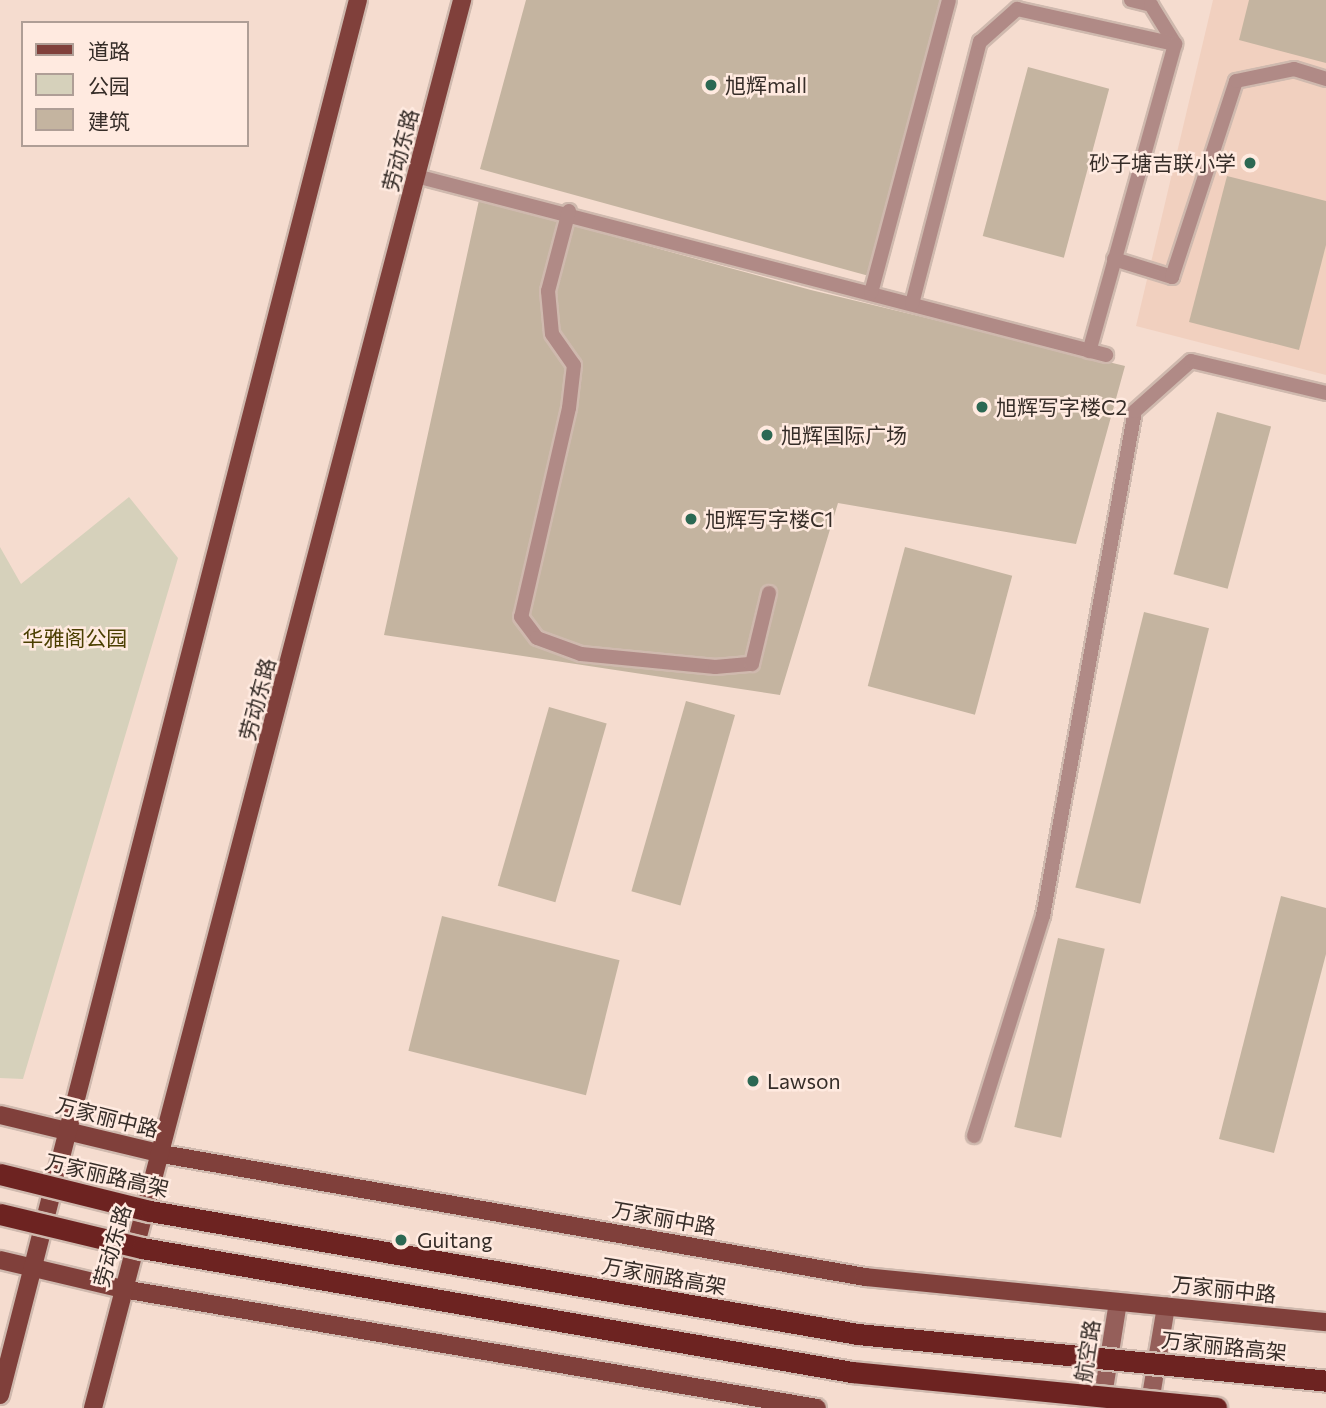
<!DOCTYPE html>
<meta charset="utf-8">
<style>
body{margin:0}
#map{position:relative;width:1326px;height:1408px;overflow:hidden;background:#f5dccf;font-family:Commissioner,"Noto Sans SC",sans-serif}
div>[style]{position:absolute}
.built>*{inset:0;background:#f1d0bf}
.green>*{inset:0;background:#d6d1bb}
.building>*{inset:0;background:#c4b4a0;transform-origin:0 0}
.roads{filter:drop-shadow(2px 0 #cfb9ae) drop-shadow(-2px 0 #cfb9ae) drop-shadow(0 2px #cfb9ae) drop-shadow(0 -2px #cfb9ae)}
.lane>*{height:14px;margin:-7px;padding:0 7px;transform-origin:7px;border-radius:7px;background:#b08a86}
.secondary>*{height:18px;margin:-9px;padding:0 9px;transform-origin:9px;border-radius:9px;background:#955f5a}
.primary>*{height:18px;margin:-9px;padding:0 9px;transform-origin:9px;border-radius:9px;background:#80403b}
.bridges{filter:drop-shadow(2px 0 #cfb9ae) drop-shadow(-2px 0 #cfb9ae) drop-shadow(0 2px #cfb9ae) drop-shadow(0 -2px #cfb9ae)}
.highway-bridge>*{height:21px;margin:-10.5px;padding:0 10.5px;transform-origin:10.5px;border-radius:10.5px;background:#6d2321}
.dots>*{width:19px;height:19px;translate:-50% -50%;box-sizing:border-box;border:4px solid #ffeae0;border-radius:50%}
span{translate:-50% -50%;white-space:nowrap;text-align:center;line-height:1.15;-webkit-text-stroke:5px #ffeae0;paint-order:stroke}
.poi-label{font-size:21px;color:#362d28}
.left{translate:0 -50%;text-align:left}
.right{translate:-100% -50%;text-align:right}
.street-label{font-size:21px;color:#362d28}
.park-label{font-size:21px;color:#4b3f01}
.legend{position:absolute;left:21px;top:21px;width:228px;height:126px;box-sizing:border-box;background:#ffeae0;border:2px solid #af9e96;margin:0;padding:9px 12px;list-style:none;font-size:21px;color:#362d28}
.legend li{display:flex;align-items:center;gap:14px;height:35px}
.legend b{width:35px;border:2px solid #af9e96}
</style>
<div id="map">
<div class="built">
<div style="clip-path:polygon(1213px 0,1326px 0,1326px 375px,1136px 326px)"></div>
</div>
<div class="green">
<div style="clip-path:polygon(129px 497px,178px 558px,23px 1079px,0 1078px,0 547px,21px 584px)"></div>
</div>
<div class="building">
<div style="clip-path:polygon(526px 0,941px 0,869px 276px,480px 169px)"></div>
<div style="clip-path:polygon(1249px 0,1326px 0,1326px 63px,1239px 40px)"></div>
<div style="left:1028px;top:67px;width:84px;height:175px;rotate:15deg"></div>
<div style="clip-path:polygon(1227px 176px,1326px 201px,1326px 245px,1299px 350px,1189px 322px)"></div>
<div style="clip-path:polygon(479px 200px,811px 290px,1125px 366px,1076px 544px,838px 503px,780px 695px,384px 635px)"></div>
<div style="left:1217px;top:412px;width:56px;height:168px;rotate:15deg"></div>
<div style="left:905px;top:547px;width:111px;height:144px;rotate:15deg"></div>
<div style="left:1144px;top:612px;width:67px;height:284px;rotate:14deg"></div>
<div style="left:686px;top:701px;width:51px;height:198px;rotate:16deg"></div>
<div style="left:549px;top:707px;width:60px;height:186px;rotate:16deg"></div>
<div style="clip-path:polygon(1281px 896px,1326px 908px,1326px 954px,1274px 1153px,1219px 1139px)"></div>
<div style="left:442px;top:916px;width:183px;height:139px;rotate:14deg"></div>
<div style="left:1058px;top:938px;width:48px;height:194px;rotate:13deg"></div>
</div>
<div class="roads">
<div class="lane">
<div style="left:1131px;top:0;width:21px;rotate:14deg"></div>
<div style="left:1151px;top:5px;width:46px;rotate:58.4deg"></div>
<div style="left:416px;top:176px;width:713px;rotate:14.54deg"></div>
<div style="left:569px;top:211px;width:83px;rotate:104.7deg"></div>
<div style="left:548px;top:291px;width:43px;rotate:84.7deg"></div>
<div style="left:552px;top:334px;width:38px;rotate:55deg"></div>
<div style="left:574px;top:365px;width:43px;rotate:96.6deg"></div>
<div style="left:569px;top:408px;width:214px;rotate:102.9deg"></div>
<div style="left:521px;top:617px;width:26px;rotate:53deg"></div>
<div style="left:537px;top:638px;width:47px;rotate:20deg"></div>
<div style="left:581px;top:654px;width:135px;rotate:5.5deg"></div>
<div style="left:715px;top:667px;width:37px;rotate:-5deg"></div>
<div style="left:752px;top:664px;width:73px;rotate:-76.5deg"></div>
<div style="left:1114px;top:259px;width:61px;rotate:17.2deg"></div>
<div style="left:1172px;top:277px;width:206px;rotate:-71.9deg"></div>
<div style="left:1236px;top:81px;width:59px;rotate:-11.7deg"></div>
<div style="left:1294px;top:69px;width:34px;rotate:17deg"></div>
<div style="left:871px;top:293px;width:303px;rotate:-75.1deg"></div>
<div style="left:912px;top:304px;width:271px;rotate:-75.5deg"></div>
<div style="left:980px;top:42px;width:50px;rotate:-41.7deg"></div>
<div style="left:1017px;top:9px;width:162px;rotate:12.5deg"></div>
<div style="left:1175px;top:44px;width:319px;rotate:105.6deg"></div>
<div style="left:974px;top:1136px;width:231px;rotate:-72.6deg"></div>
<div style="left:1043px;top:916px;width:513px;rotate:-79.68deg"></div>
<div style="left:1135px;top:411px;width:75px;rotate:-41.8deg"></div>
<div style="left:1191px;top:361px;width:139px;rotate:13.3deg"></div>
</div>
<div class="secondary">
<div style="left:1101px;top:1408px;width:107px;rotate:-80.9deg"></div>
<div style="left:1149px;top:1408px;width:103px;rotate:-80.5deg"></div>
</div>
<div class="primary">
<div style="left:0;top:1115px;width:167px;rotate:13.5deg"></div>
<div style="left:162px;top:1154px;width:714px;rotate:9.92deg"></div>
<div style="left:865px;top:1277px;width:463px;rotate:5.6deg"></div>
<div style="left:0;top:1260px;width:126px;rotate:13.3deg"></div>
<div style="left:123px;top:1289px;width:704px;rotate:9.73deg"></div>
<div style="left:0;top:1395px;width:1440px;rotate:-75.61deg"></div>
<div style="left:93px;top:1408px;width:1456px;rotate:-75.31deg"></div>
</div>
</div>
<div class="bridges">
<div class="highway-bridge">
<div style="left:0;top:1174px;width:154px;rotate:13.9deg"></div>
<div style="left:150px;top:1211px;width:719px;rotate:9.86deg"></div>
<div style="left:858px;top:1334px;width:470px;rotate:5.7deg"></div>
<div style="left:0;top:1214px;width:146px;rotate:13.5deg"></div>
<div style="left:142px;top:1248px;width:721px;rotate:9.91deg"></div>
<div style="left:852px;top:1372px;width:366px;rotate:5.6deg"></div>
</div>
</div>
<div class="dots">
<div style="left:711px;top:85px;background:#2c6853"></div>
<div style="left:1250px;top:163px;background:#2c6853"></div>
<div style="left:982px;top:407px;background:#2c6853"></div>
<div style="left:767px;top:435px;background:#2c6853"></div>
<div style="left:691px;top:519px;background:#2c6853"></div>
<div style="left:753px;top:1081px;background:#2c6853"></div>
<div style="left:401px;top:1240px;background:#2c6853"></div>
</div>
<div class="poi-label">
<span class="left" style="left:725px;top:85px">旭辉mall</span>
<span class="right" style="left:1236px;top:163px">砂子塘吉联小学</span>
<span class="left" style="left:996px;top:407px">旭辉写字楼C2</span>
<span class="left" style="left:781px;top:435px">旭辉国际广场</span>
<span class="left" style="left:705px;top:519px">旭辉写字楼C1</span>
<span class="left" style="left:767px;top:1081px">Lawson</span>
<span class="left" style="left:417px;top:1240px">Guitang</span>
</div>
<div class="street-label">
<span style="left:400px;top:150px;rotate:-75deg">劳动东路</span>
<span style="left:257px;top:699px;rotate:-75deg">劳动东路</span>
<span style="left:107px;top:1117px;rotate:14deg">万家丽中路</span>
<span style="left:107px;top:1175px;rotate:13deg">万家丽路高架</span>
<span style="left:664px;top:1218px;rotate:10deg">万家丽中路</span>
<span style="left:112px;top:1246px;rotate:-74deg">劳动东路</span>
<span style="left:664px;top:1276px;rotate:10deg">万家丽路高架</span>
<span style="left:1224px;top:1289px;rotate:6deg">万家丽中路</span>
<span style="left:1224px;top:1346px;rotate:6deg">万家丽路高架</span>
<span style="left:1087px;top:1351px;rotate:-81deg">航空路</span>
</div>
<div class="park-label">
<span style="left:75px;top:638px">华雅阁公园</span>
</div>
<ul class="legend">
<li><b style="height:9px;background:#80403b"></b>道路</li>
<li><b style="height:19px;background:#d6d1bb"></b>公园</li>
<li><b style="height:19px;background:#c4b4a0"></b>建筑</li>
</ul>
</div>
